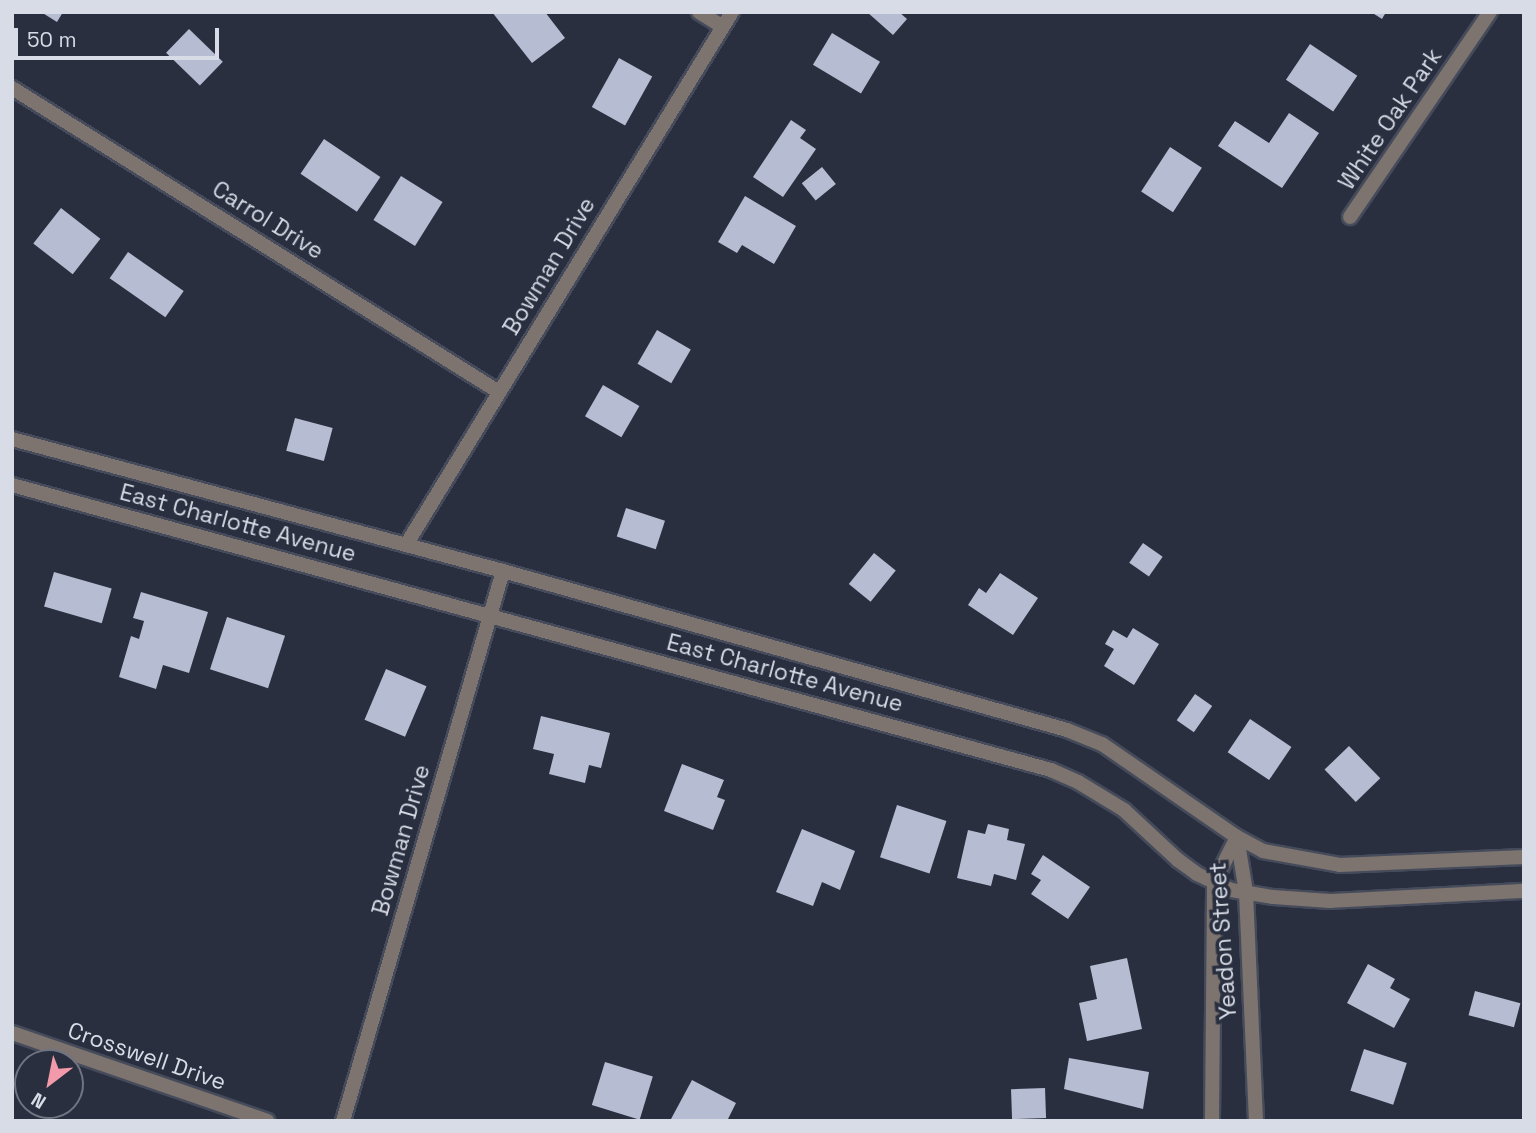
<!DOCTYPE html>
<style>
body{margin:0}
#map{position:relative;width:1536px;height:1133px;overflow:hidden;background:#292f3f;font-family:"Space Grotesk",sans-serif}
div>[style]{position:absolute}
.building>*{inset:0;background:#b6bdd2;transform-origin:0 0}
.roads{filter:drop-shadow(2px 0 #454b5a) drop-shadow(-2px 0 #454b5a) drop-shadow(0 2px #454b5a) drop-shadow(0 -2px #454b5a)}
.street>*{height:14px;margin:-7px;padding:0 7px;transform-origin:7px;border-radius:7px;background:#7d746f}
span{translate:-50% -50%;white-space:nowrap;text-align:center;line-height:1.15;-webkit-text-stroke:7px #292f3f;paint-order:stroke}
.street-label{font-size:23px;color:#d8dce7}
.frame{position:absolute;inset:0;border:14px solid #d8dce7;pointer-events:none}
.north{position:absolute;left:14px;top:1049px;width:70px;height:70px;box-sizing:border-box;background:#292f3f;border:2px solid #6f7482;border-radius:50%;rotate:212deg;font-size:19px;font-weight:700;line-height:28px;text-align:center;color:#d8dce7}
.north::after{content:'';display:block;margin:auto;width:24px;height:32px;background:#f39aaa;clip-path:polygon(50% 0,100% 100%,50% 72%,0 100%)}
.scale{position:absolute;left:14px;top:28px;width:205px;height:32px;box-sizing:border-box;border:4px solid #d8dce7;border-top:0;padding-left:9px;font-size:21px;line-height:24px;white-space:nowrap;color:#d8dce7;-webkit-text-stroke:5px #292f3f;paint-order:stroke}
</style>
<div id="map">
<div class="building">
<div style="clip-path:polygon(41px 12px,63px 12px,57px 22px)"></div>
<div style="clip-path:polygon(492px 12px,545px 12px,565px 38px,532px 63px)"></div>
<div style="clip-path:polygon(867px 12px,899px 12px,907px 19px,893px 35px)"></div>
<div style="clip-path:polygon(1371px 12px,1386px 12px,1382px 19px)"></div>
<div style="left:189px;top:29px;width:47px;height:33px;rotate:44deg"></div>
<div style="left:832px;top:33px;width:56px;height:37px;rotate:31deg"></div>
<div style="left:1310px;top:44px;width:57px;height:43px;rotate:34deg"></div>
<div style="left:619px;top:58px;width:38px;height:56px;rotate:29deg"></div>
<div style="clip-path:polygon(1289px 113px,1319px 133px,1282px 188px,1218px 146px,1235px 121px,1269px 143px)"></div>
<div style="clip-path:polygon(791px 120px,806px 130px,800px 138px,816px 149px,783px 197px,753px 177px)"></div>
<div style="left:324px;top:139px;width:68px;height:42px;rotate:34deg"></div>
<div style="left:1170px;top:147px;width:38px;height:53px;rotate:33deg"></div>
<div style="left:822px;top:167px;width:22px;height:26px;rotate:51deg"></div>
<div style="left:401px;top:176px;width:49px;height:52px;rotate:32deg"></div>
<div style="clip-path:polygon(745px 196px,796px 226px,774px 264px,742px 245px,737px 253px,718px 242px)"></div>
<div style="left:61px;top:208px;width:50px;height:45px;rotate:38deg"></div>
<div style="left:128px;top:252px;width:68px;height:32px;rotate:35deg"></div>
<div style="left:657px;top:330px;width:39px;height:39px;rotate:30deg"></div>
<div style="left:603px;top:385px;width:42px;height:36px;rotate:30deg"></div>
<div style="left:295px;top:418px;width:39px;height:34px;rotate:15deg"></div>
<div style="left:626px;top:508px;width:41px;height:30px;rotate:18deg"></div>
<div style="left:1143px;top:543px;width:24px;height:24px;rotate:35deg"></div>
<div style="left:874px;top:553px;width:28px;height:40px;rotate:39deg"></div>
<div style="left:54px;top:572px;width:60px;height:36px;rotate:16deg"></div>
<div style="clip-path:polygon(1000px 573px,1038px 598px,1013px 635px,968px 605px,979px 588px,986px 593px)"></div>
<div style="clip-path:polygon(141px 592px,208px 612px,189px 673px,163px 665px,156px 689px,119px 677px,131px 636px,139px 639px,144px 621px,133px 618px)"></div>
<div style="left:227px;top:617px;width:61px;height:55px;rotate:18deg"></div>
<div style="clip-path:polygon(1133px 628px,1159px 644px,1134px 685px,1104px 666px,1114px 649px,1105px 644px,1113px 630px,1127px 638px)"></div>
<div style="left:386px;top:669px;width:44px;height:55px;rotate:23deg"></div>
<div style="left:1195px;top:694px;width:21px;height:32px;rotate:35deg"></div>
<div style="clip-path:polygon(541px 716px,610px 733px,601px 768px,589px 765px,585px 783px,549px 774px,554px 754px,533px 749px)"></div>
<div style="left:1250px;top:719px;width:50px;height:40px;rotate:34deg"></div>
<div style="left:1349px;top:746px;width:45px;height:34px;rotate:46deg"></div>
<div style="clip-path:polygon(682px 764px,724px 780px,717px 797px,725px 800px,713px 830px,664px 811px)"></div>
<div style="left:897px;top:805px;width:52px;height:55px;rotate:18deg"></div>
<div style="clip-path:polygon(988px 824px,1009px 829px,1007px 840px,1025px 844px,1016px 880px,994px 874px,991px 886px,957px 878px,968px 830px,985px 834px)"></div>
<div style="clip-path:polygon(802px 829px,855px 851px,840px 890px,822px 882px,813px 906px,776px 892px)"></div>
<div style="clip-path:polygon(1043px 855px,1090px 887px,1068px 919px,1031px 894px,1041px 880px,1031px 874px)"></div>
<div style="clip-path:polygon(1127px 958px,1142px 1029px,1087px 1041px,1079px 1003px,1097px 999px,1090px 966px)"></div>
<div style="clip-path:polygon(1368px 964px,1395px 979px,1390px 988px,1410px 999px,1394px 1028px,1347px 1003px)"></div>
<div style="left:1475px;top:991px;width:47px;height:25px;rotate:15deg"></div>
<div style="left:1364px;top:1049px;width:45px;height:44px;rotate:18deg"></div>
<div style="clip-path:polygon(1069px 1058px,1149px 1072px,1143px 1109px,1064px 1089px)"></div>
<div style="left:605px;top:1062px;width:50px;height:45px;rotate:17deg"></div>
<div style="clip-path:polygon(692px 1080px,736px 1103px,727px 1121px,671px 1119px)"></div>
<div style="left:1045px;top:1088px;width:30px;height:34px;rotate:88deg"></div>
</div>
<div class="roads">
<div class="street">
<div style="left:699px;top:12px;width:28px;rotate:32deg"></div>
<div style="left:12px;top:88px;width:574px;rotate:31.97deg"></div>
<div style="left:1350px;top:217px;width:248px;rotate:-55.7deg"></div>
<div style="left:12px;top:439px;width:508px;rotate:15.05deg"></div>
<div style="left:503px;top:571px;width:586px;rotate:15.74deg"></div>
<div style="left:1067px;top:730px;width:38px;rotate:22deg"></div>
<div style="left:1102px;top:744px;width:164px;rotate:34.6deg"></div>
<div style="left:1237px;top:837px;width:30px;rotate:28deg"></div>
<div style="left:1263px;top:851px;width:78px;rotate:10.3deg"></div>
<div style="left:1340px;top:865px;width:184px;rotate:-2.5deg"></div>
<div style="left:12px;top:485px;width:1077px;rotate:15.34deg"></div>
<div style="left:1051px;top:770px;width:30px;rotate:24deg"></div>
<div style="left:1078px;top:782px;width:54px;rotate:31.3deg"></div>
<div style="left:1124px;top:810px;width:74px;rotate:42.8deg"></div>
<div style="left:1178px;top:860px;width:24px;rotate:36deg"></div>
<div style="left:1197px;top:874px;width:38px;rotate:25deg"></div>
<div style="left:1231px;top:890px;width:43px;rotate:9.5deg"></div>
<div style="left:1273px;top:897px;width:57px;rotate:4deg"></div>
<div style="left:1330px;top:901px;width:194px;rotate:-3deg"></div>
<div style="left:406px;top:545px;width:625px;rotate:-58.55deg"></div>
<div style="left:1237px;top:837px;width:56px;rotate:80.7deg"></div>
<div style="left:1246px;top:892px;width:229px;rotate:87.5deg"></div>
<div style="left:12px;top:1033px;width:270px;rotate:19deg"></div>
<div style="left:343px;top:1121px;width:573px;rotate:-73.78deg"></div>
<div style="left:1212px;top:1121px;width:238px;rotate:-89.5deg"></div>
<div style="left:1214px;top:883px;width:51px;rotate:-63.4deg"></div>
</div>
</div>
<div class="street-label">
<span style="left:1390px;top:119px;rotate:-56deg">White Oak Park</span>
<span style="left:268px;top:220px;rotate:32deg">Carrol Drive</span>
<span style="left:549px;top:266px;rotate:-59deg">Bowman Drive</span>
<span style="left:238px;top:523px;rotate:15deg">East Charlotte Avenue</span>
<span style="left:785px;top:673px;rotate:15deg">East Charlotte Avenue</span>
<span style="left:401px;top:840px;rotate:-74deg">Bowman Drive</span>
<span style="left:1223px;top:941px;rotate:-94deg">Yeadon Street</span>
<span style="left:147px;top:1056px;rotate:19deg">Crosswell Drive</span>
</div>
<div class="frame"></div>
<div class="north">N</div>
<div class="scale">50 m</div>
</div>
